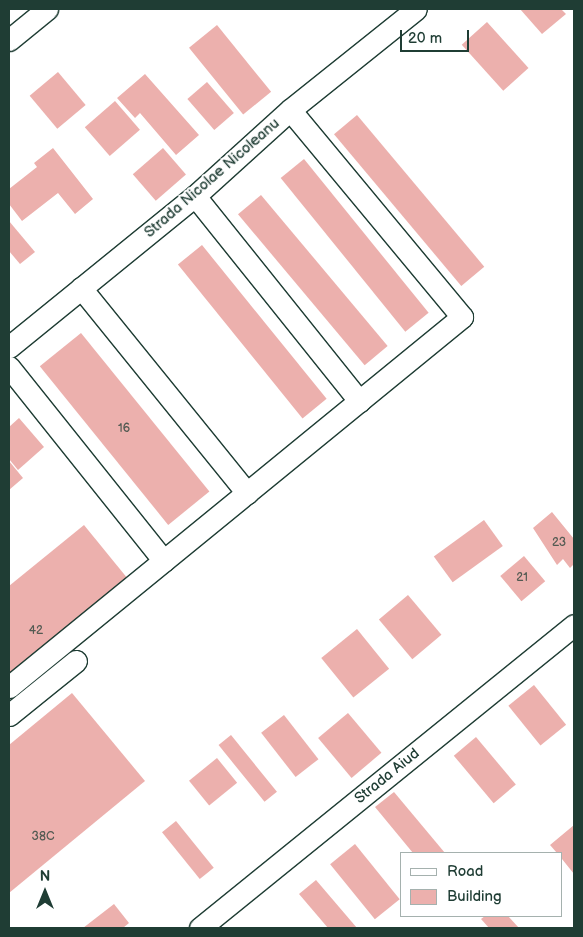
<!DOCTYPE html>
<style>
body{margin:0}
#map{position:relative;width:583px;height:937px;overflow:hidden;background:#fff;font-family:"Balsamiq Sans",sans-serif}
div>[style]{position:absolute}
.building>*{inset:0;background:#ecb0ad;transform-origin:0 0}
.roads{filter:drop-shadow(1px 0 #1f3d34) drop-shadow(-1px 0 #1f3d34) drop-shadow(0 1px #1f3d34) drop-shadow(0 -1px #1f3d34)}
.minor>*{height:21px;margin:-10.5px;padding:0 10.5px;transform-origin:10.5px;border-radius:10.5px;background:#fff}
span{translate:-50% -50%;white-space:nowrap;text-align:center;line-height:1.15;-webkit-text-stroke:4px #fff;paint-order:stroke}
.number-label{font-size:12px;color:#525a52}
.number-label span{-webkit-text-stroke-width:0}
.street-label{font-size:15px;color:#1f3d34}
.frame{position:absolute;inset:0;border:10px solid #1f3d34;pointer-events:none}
.legend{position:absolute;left:400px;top:852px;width:162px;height:65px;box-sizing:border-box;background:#fff;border:1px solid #a5b1ae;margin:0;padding:6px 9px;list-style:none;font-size:15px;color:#1f3d34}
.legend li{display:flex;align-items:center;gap:10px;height:25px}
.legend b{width:25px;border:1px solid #a5b1ae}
.north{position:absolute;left:20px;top:867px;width:50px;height:50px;-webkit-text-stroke:4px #fff;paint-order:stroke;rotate:0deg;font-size:14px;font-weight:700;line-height:20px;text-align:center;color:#1f3d34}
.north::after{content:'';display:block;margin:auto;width:18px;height:22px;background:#1f3d34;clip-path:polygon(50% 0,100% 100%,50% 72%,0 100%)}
.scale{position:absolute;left:400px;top:30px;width:69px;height:22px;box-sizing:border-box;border:2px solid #1f3d34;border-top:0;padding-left:6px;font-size:15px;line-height:18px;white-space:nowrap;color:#1f3d34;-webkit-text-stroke:4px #fff;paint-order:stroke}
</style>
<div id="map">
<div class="building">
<div style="clip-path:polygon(520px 9px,561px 9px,566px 14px,542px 34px)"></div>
<div style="left:487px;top:22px;width:62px;height:34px;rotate:48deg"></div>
<div style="left:217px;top:25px;width:86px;height:36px;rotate:51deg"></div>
<div style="left:58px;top:72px;width:43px;height:37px;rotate:50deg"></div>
<div style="clip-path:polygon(145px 74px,199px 135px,176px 155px,140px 113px,135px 118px,117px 98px)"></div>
<div style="left:207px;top:82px;width:41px;height:26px;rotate:49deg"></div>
<div style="left:115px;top:101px;width:38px;height:40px;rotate:49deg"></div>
<div style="left:357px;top:115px;width:198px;height:30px;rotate:50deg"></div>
<div style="clip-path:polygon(53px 148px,93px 199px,75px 214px,58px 193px,22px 221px,9px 204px,9px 189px,37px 167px,34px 163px)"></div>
<div style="left:163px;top:148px;width:35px;height:40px;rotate:49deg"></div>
<div style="left:304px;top:159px;width:198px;height:30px;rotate:51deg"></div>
<div style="left:261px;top:195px;width:197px;height:30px;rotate:50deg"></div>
<div style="clip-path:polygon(9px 221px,35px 252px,20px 264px,9px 251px)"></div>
<div style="left:202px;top:245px;width:198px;height:31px;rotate:51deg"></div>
<div style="left:81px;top:333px;width:204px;height:53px;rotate:51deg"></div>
<div style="clip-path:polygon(19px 418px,44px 447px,18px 470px,9px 459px,9px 427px)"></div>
<div style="clip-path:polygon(9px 461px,23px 478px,9px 490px)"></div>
<div style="clip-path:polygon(552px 512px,574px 539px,574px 564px,570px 568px,563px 559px,557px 565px,533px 528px)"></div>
<div style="left:484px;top:520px;width:32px;height:62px;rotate:54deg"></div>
<div style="clip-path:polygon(84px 525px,128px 579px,9px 677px,9px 586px)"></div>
<div style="left:524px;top:556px;width:33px;height:31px;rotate:50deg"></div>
<div style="left:408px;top:595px;width:52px;height:38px;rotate:50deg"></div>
<div style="left:357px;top:629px;width:51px;height:46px;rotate:51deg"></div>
<div style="left:534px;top:685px;width:51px;height:33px;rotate:51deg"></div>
<div style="clip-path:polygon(72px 693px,145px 781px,9px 893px,9px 745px)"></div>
<div style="left:348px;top:713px;width:52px;height:39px;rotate:50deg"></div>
<div style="left:284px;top:715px;width:56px;height:29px;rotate:52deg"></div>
<div style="left:231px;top:735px;width:73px;height:16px;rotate:51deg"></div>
<div style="left:476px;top:737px;width:62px;height:29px;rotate:50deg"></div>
<div style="left:217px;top:758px;width:32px;height:36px;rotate:51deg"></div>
<div style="clip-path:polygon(394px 792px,445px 853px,413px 853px,375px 807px)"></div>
<div style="left:176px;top:821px;width:60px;height:18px;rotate:51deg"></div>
<div style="clip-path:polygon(574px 825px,574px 874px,562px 859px,562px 853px,557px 853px,550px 845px)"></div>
<div style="left:355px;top:844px;width:71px;height:32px;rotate:51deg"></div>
<div style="clip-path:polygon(316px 880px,357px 928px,328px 928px,299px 894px)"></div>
<div style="clip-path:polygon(114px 904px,129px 923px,123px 928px,83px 928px)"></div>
<div style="clip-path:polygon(485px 916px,508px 916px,519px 928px,489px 928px,481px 919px)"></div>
</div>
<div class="roads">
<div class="minor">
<div style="left:9px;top:40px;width:49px;rotate:-39.2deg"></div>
<div style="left:195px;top:196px;width:263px;rotate:51.3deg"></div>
<div style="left:81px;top:288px;width:264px;rotate:51deg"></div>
<div style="left:9px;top:347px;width:240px;rotate:-39.1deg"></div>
<div style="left:195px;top:196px;width:128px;rotate:-42.2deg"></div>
<div style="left:290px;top:110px;width:161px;rotate:-38.7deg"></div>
<div style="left:9px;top:367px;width:248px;rotate:51.4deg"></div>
<div style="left:9px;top:687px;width:585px;rotate:-39.24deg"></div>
<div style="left:462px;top:317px;width:269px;rotate:-129.7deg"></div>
<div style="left:9px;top:715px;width:86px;rotate:-38.9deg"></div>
<div style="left:200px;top:928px;width:481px;rotate:-39deg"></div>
</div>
</div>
<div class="number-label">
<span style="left:124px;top:429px">16</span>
<span style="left:559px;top:543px">23</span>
<span style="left:522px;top:578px">21</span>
<span style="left:36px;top:631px">42</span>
<span style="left:43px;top:837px">38C</span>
</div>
<div class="street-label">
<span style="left:212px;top:178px;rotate:-41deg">Strada Nicolae Nicoleanu</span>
<span style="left:387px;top:776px;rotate:-39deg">Strada Aiud</span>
</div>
<div class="frame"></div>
<ul class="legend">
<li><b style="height:6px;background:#fff"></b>Road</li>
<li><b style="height:14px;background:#ecb0ad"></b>Building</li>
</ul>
<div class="north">N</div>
<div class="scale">20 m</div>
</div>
